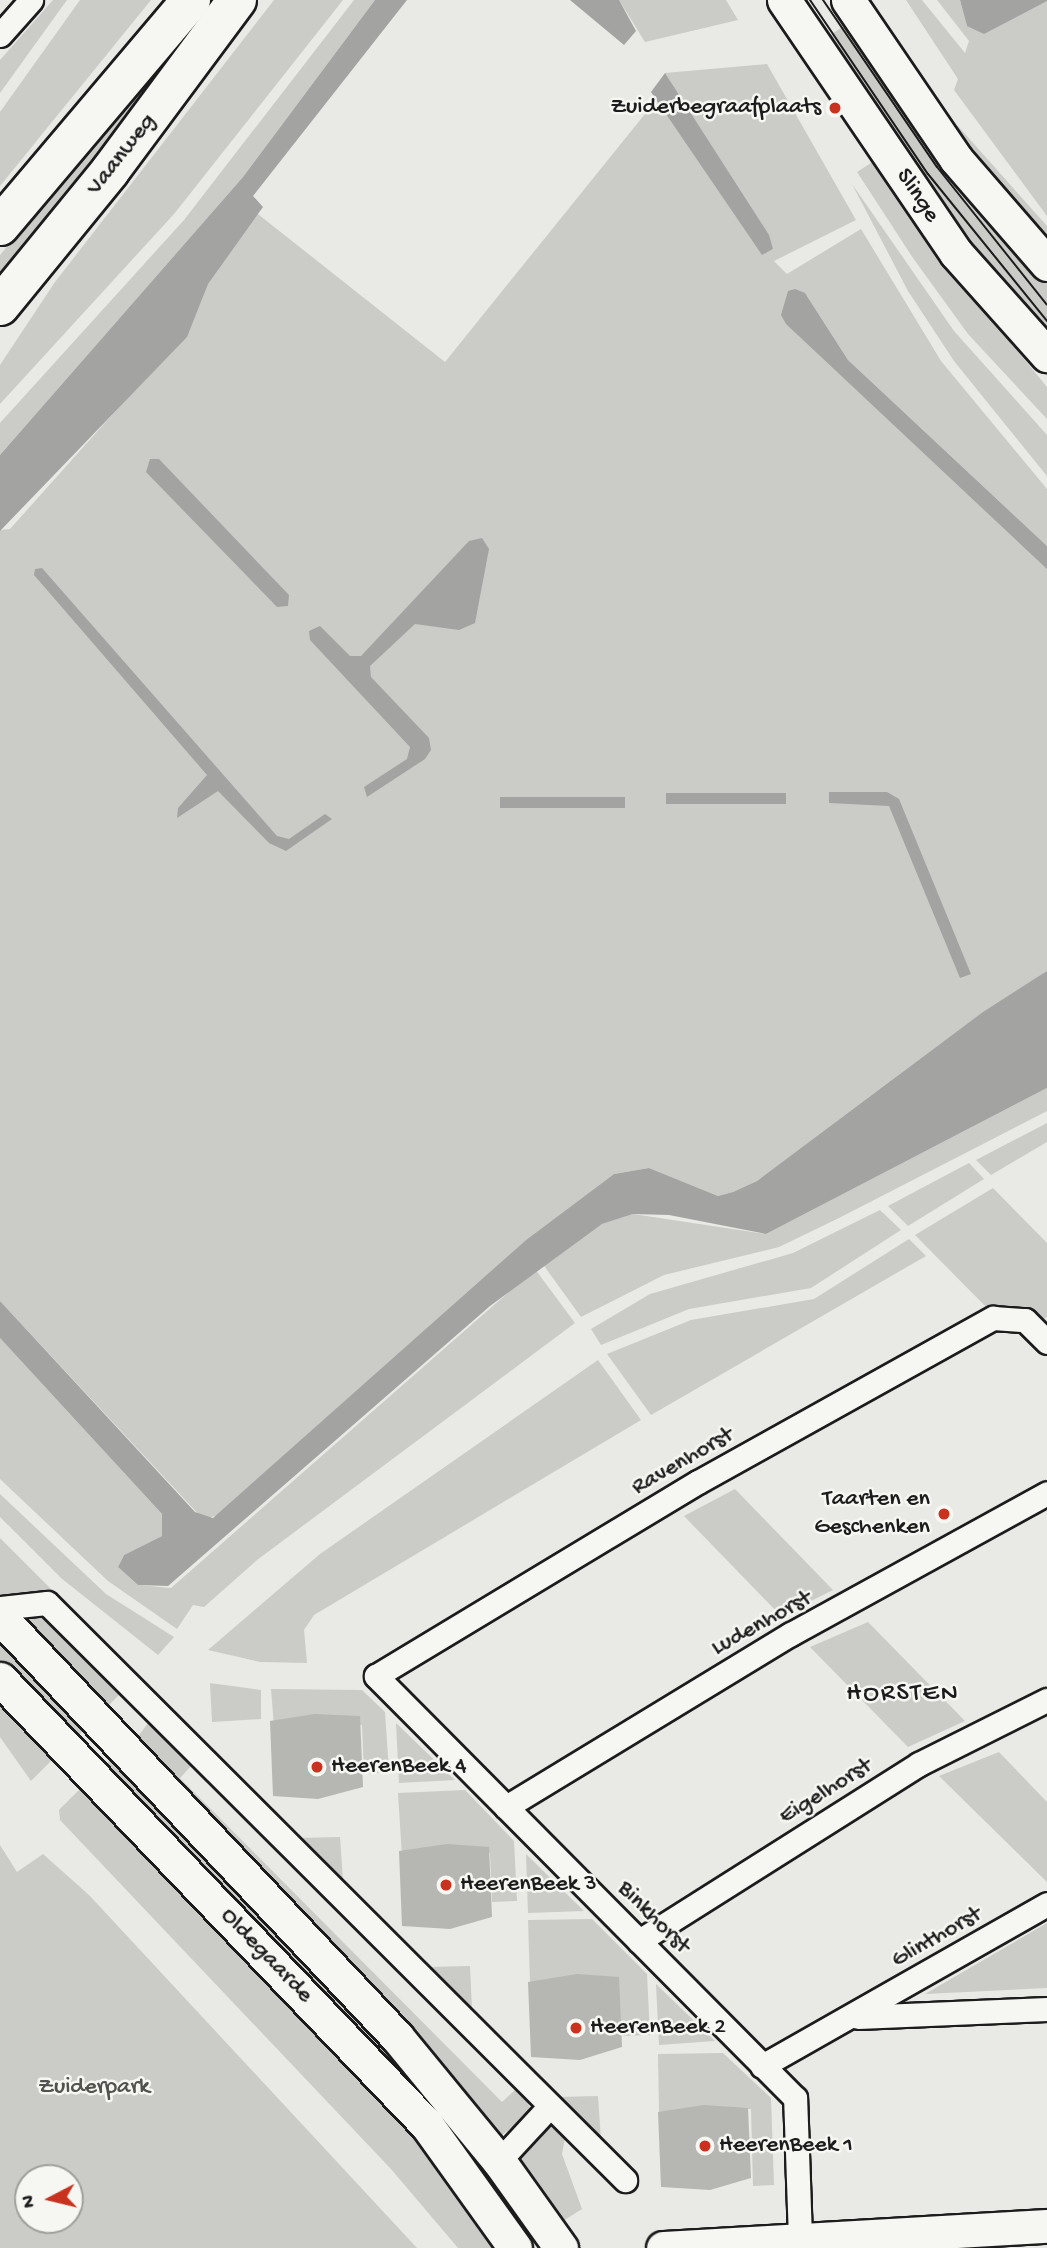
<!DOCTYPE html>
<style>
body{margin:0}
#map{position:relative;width:1047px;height:2248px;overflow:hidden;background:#e9e9e5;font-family:"Gochi Hand",sans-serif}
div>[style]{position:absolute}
.green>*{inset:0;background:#cbcbc7}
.water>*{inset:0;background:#a3a3a1;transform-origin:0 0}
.building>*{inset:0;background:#b6b6b3}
.roads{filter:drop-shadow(2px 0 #1c1c1c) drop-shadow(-2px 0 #1c1c1c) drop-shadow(0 2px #1c1c1c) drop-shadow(0 -2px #1c1c1c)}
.street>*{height:23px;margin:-11.5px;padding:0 11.5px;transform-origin:11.5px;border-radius:11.5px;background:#f6f6f2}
.secondary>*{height:33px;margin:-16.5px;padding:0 16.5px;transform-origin:16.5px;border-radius:16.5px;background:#f6f6f2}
.highway>*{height:38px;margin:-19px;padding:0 19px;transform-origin:19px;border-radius:19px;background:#f6f6f2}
.tram>*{height:2px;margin:-1px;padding:0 1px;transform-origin:1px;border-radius:1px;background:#1c1c1c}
.dots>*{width:19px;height:19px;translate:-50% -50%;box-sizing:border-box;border:4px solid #f6f6f2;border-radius:50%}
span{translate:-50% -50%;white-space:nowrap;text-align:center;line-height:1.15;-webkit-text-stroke:5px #f6f6f2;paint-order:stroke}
.poi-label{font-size:24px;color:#1c1c1c}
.right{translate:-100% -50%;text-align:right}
.left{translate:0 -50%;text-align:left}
.street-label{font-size:24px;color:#1c1c1c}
.park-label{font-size:24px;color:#51514f}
.neighbourhood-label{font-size:26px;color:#1c1c1c;letter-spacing:2px}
.north{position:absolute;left:14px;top:2164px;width:70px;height:70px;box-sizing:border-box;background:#f6f6f2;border:2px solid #9f9f9c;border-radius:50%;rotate:263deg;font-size:19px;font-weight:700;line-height:28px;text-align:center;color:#1c1c1c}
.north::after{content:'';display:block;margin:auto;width:24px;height:32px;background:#c8321e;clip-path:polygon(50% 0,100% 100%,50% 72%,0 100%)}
</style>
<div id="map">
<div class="green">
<div style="clip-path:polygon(53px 0,67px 0,0 93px,0 60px)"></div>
<div style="clip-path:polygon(80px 0,151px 0,0 186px,0 112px)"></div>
<div style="clip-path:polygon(274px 0,343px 0,174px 214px,0 404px,0 365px,55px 282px)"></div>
<div style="clip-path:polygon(354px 0,375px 0,243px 177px,0 455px,0 423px,184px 220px)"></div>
<div style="clip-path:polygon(619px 0,726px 0,738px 20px,645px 42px)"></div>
<div style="clip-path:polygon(906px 0,922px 0,965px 53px,969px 41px,937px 0,960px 0,967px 26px,1047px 0,1047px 216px,954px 90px,958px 79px)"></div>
<div style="clip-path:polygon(194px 25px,98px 160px,0 278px,0 255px)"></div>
<div style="clip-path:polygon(845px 25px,859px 30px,1047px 277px,1047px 347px,826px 50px,829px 36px)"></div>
<div style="clip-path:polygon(767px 64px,856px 220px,774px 261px,787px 274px,861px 229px,941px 361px,1047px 489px,1047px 546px,848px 360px,805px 293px,839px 359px,1047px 561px,1047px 971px,757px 1181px,733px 1192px,718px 1196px,649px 1168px,614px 1174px,526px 1240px,223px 1514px,203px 1519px,0 1301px,0 530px,10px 529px,179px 340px,244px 203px,445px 362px,657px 99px,762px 254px,773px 249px,665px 73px)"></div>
<div style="clip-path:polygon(958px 126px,1047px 226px,1047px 239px,955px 127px)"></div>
<div style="clip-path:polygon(874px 161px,935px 251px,1047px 387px,1047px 419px,968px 334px,913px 258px,857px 172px)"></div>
<div style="clip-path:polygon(852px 184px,954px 331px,1047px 435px,1047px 476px,954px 361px,908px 291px)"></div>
<div style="clip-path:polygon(1047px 1088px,1047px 1111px,839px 1218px,779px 1247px,664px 1275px,581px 1317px,542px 1263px,602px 1224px,633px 1214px,766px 1234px)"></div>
<div style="clip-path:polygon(1047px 1123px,1047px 1142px,991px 1175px,976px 1160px)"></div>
<div style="clip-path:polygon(969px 1163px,984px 1179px,908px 1226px,888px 1206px)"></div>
<div style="clip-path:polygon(993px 1188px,1047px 1243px,1047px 1317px,1036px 1323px,1011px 1306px,992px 1313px,915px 1235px)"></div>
<div style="clip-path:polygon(880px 1210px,901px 1230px,811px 1288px,689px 1309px,601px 1345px,591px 1329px,650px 1294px,793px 1253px)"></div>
<div style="clip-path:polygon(909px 1239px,926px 1256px,651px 1415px,607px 1354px,691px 1320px,814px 1299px)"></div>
<div style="clip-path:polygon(535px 1269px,575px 1323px,257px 1560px,204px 1607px,193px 1605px,177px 1629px,108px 1581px,0 1479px,0 1338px,162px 1514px,162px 1536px,124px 1555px,118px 1567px,138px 1585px,171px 1588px)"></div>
<div style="clip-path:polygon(598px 1360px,641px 1420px,314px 1615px,304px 1630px,307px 1663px,260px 1662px,208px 1650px,320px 1554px)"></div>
<div style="clip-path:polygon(735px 1489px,833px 1590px,781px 1616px,684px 1516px)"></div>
<div style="clip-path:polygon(0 1494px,106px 1594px,174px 1637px,158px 1655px,61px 1578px,0 1517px)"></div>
<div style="clip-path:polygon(0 1538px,55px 1593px,0 1595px)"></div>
<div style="clip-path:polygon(34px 1610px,42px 1610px,121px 1693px,100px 1714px,18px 1626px)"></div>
<div style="clip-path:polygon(868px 1622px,965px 1721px,908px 1747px,810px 1647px)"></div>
<div style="clip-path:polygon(0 1634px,91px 1724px,70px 1743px,0 1668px)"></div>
<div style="clip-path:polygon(210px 1683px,261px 1690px,261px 1719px,212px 1722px)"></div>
<div style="clip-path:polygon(0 1689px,59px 1753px,31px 1781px,0 1737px)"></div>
<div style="clip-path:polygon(271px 1689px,362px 1690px,385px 1712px,389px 1772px,364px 1774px,362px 1725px,274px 1727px)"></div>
<div style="clip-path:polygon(149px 1722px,192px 1765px,180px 1778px,502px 2102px,516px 2089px,525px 2096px,530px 2108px,527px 2116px,498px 2138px,136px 1739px)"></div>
<div style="clip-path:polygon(396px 1723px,455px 1780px,399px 1783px)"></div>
<div style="clip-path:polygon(999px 1752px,1047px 1802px,1047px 1882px,939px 1776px)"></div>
<div style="clip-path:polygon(117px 1754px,407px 2059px,540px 2233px,523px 2244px,99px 1771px)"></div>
<div style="clip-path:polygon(87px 1782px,422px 2138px,503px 2248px,458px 2248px,391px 2169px,60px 1820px,59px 1810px)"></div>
<div style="clip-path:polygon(465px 1790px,514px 1841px,517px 1901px,492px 1902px,490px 1853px,402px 1857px,398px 1793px)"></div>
<div style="clip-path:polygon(340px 1837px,343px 1881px,299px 1838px)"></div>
<div style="clip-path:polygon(evenodd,0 1845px,17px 1872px,43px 1854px,89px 1895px,417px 2248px,0 2248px,0 1845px,28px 2178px,70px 2178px,70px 2220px,28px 2220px,28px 2178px)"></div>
<div style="clip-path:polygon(526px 1854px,584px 1911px,528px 1913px)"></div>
<div style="clip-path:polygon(592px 1919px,647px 1974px,650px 2035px,621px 2036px,530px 1982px,528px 1920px)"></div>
<div style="clip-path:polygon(1047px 1923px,1047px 1988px,925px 1994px)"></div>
<div style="clip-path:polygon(470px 1966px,472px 2010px,429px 1967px)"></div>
<div style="clip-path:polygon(656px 1984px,715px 2041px,659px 2045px)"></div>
<div style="clip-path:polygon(723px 2053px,771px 2098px,774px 2185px,753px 2186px,751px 2109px,659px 2112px,658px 2054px)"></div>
<div style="clip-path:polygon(598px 2096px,601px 2140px,557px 2097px)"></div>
<div style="clip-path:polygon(552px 2119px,566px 2132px,562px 2154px,582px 2209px,555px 2226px,519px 2166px,521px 2154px)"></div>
</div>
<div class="water">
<div style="clip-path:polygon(375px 0,407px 0,253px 196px,263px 207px,208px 284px,187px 337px,0 531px,0 455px,243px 177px)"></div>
<div style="clip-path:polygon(570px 0,619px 0,636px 31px,624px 45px)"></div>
<div style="clip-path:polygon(960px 0,1047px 0,1047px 1px,984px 34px,967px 26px)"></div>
<div style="clip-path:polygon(665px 73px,769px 235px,773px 249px,762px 255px,651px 92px)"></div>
<div style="clip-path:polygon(795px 289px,805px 293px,848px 360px,1047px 546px,1047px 569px,786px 324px,781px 315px,788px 291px)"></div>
<div style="clip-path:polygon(150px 459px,159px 459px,289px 595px,288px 606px,277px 607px,146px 472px)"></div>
<div style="clip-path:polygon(482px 538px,489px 549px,475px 623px,459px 630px,415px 624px,370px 666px,371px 677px,429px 738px,431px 750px,425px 759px,367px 797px,364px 787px,407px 759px,410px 747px,310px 640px,309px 631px,320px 626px,350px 656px,361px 656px,469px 541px)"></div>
<div style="clip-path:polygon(42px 568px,277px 836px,289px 839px,325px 814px,332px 819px,286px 851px,269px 843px,218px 791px,177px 818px,178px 808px,207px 775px,34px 575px,35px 569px)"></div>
<div style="clip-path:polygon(829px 792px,887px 792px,899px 799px,971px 974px,960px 978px,889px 806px,829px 803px)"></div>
<div style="left:786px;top:793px;width:11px;height:120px;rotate:90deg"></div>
<div style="left:500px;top:797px;width:125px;height:11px"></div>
<div style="clip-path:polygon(1047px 971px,1047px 1088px,766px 1234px,669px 1215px,633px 1214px,602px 1224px,490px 1306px,168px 1586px,138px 1585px,118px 1567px,124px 1555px,162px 1536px,162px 1514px,0 1338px,0 1301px,195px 1512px,213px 1518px,526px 1240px,614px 1174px,649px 1168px,718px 1196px,733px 1192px,757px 1181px,983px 1012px)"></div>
</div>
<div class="building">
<div style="clip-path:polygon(315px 1714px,360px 1716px,363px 1787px,318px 1799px,273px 1796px,270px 1721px)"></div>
<div style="clip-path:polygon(447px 1844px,489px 1847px,492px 1917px,450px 1929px,402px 1926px,399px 1851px)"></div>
<div style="clip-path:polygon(577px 1974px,619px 1977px,622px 2047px,580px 2060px,531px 2057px,528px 1982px)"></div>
<div style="clip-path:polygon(704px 2105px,748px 2108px,751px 2178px,710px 2190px,661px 2187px,658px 2112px)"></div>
</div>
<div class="roads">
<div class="street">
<div style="left:0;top:35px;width:47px;rotate:-48.5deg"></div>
<div style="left:0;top:1608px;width:47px;rotate:-6.1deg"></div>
<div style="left:47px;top:1603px;width:817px;rotate:44.95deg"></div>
<div style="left:506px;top:1807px;width:333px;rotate:-31.3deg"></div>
<div style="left:791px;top:1634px;width:292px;rotate:-28.8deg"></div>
<div style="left:639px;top:1941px;width:331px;rotate:-32.3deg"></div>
<div style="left:919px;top:1764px;width:143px;rotate:-26.6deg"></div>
<div style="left:858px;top:2017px;width:189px;rotate:-2.4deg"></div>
<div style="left:762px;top:2066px;width:328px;rotate:-29.6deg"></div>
<div style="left:499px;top:2161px;width:74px;rotate:-47.2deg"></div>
<div style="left:800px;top:2238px;width:140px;rotate:-92deg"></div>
<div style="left:795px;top:2098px;width:595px;rotate:-134.8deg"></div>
<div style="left:376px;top:1676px;width:376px;rotate:-31.1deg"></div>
<div style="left:698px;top:1482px;width:338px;rotate:-29.1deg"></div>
<div style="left:993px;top:1318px;width:32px;rotate:4deg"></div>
<div style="left:1025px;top:1320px;width:31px;rotate:45deg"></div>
</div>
<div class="secondary">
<div style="left:784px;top:0;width:306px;rotate:55.8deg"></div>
<div style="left:956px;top:253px;width:137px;rotate:48.3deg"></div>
<div style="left:848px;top:0;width:192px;rotate:55.8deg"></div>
<div style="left:956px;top:159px;width:139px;rotate:49.1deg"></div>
<div style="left:0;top:1617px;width:578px;rotate:46.61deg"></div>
<div style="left:397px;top:2037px;width:161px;rotate:50.6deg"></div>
<div style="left:499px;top:2161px;width:107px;rotate:54.5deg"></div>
<div style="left:0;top:1679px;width:617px;rotate:46.25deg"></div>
<div style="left:427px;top:2125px;width:151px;rotate:54.4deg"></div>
<div style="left:663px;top:2248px;width:385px;rotate:-3.3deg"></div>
</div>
<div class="highway">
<div style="left:0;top:226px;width:296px;rotate:-49.8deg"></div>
<div style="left:0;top:306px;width:174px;rotate:-50.8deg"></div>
<div style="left:110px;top:171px;width:213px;rotate:-53.4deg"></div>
</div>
</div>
<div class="tram">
<div style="left:810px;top:0;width:210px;rotate:55.9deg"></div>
<div style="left:928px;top:174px;width:189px;rotate:51deg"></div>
<div style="left:823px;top:0;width:202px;rotate:55.7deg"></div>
<div style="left:937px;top:167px;width:176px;rotate:51.4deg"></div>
</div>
<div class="dots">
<div style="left:835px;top:108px;background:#c8321e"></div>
<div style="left:944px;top:1514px;background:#c8321e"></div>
<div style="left:317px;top:1767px;background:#c8321e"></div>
<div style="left:446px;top:1885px;background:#c8321e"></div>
<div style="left:576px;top:2028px;background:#c8321e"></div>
<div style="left:705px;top:2146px;background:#c8321e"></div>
</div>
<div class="poi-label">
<span class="right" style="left:821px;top:108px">Zuiderbegraafplaats</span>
<span class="right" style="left:930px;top:1514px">Taarten en<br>Geschenken</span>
<span class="left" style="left:331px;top:1767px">HeerenBeek 4</span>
<span class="left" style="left:460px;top:1885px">HeerenBeek 3</span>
<span class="left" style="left:590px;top:2028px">HeerenBeek 2</span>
<span class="left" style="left:719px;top:2146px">HeerenBeek 1</span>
</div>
<div class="street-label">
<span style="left:122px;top:155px;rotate:-52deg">Vaanweg</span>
<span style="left:917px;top:196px;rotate:56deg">Slinge</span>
<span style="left:683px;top:1462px;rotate:-30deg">Ravenhorst</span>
<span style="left:762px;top:1624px;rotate:-29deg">Ludenhorst</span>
<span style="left:826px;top:1792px;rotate:-32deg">Eigelhorst</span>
<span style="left:653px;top:1918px;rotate:45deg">Binkhorst</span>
<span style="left:937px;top:1938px;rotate:-30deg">Glinthorst</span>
<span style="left:266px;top:1956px;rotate:46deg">Oldegaarde</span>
</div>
<div class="park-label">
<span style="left:94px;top:2088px">Zuiderpark</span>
</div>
<div class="neighbourhood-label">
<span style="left:903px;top:1695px">HORSTEN</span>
</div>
<div class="north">N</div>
</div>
